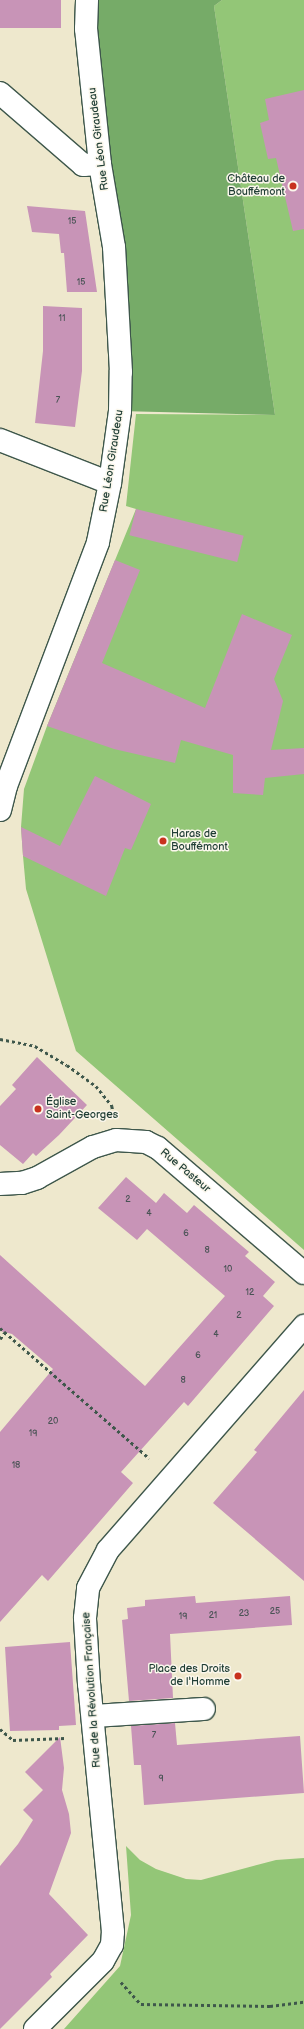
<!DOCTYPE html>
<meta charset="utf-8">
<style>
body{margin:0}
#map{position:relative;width:304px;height:2029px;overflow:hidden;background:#eee8cd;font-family:"Balsamiq Sans",sans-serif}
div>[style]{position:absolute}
.green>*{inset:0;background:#93c677}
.forest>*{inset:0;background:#76ab68}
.building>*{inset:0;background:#c894b7;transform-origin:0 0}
.path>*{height:2.5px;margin-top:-1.25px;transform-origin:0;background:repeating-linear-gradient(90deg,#3e574b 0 3px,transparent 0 6px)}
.roads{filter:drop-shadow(1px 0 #3e574b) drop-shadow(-1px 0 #3e574b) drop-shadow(0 1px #3e574b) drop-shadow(0 -1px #3e574b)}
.minor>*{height:22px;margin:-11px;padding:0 11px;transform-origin:11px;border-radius:11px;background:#fff}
.dots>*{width:11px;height:11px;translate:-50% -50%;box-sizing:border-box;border:2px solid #fbf7ec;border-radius:50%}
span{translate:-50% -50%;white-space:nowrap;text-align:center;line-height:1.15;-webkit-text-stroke:3px #fbf7ec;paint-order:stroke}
.number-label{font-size:9px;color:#495355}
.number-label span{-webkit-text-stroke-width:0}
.street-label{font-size:11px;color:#1f3d34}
.poi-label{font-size:11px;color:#1f3d34}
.right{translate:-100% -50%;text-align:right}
.left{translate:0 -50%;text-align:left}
</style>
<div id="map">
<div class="green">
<div style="clip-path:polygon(222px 0,304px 0,304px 1250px,76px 1051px,26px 889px,23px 856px,21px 827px,24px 789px,47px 726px,136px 509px,126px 506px,136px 414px,275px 415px,214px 6px)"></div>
<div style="clip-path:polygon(126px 1846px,140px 1860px,156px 1869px,186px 1879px,201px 1880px,276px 1860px,304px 1858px,304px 2029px,64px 2029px,120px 1966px,131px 1915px)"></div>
</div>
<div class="forest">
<div style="clip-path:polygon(87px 0,222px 0,214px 6px,275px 415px,120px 411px)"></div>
</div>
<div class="building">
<div style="left:0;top:0;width:61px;height:28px"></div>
<div style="clip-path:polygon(304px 90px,304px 229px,293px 231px,276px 158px,268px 159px,260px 123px,269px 120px,265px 99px)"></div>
<div style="clip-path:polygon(27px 206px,85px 211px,97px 292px,67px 292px,64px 253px,61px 253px,59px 234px,32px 232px)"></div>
<div style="clip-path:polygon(43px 306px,82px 308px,82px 371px,75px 427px,35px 423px,43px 351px)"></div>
<div style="left:136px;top:509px;width:111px;height:27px;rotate:14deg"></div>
<div style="clip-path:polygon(115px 560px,140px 570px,102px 663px,205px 708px,242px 614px,292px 635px,274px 679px,283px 701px,271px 750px,304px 748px,304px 774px,265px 778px,263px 795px,233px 793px,233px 755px,181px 740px,175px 763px,114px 749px,47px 726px)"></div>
<div style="clip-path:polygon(95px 776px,151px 804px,131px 850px,125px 848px,106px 896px,23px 856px,21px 827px,60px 846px)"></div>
<div style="clip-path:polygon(37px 1057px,87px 1105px,59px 1135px,36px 1156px,33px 1153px,23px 1164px,0 1145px,0 1106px,16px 1089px,12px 1085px)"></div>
<div style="clip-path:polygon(126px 1177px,156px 1203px,164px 1193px,187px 1213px,194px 1205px,249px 1252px,245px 1256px,275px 1282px,263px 1296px,274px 1306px,188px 1406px,184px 1402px,121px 1472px,133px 1483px,48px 1581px,42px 1575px,0 1622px,0 1432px,53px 1369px,12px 1334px,0 1331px,0 1255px,145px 1386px,225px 1296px,147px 1229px,137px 1240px,98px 1208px)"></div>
<div style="clip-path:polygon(304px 1390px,304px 1581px,213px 1503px,257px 1452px,254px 1450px)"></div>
<div style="clip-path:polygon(195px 1596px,196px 1603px,290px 1596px,292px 1625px,170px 1634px,173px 1698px,129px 1701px,122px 1620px,128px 1619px,127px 1608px,145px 1606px,145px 1600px)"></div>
<div style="clip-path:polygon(70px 1642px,76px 1725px,59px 1726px,59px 1730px,10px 1731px,5px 1647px)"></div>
<div style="clip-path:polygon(175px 1723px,177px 1745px,300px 1736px,304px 1793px,144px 1805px,141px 1765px,134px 1765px,131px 1726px)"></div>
<div style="clip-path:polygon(60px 1737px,64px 1768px,62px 1790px,69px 1814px,71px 1833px,49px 1894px,88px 1935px,50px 1974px,52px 1977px,0 2029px,0 1866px,18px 1844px,33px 1820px,23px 1810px,43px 1790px,25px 1772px)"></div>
</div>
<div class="path">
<div style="left:0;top:1039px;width:36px;rotate:11deg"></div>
<div style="left:35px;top:1046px;width:37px;rotate:31deg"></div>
<div style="left:67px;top:1065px;width:36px;rotate:36deg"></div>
<div style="left:96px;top:1086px;width:26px;rotate:51deg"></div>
<div style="left:112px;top:1106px;width:5px;rotate:79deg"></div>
<div style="left:0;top:1328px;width:198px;rotate:41.1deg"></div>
<div style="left:0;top:1339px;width:9px;rotate:-54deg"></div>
<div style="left:0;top:1729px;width:17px;rotate:40deg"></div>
<div style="left:13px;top:1740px;width:52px;rotate:-2.2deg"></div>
<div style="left:121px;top:1982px;width:30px;rotate:48deg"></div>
<div style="left:141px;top:2004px;width:129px;rotate:0.9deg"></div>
<div style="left:270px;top:2006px;width:34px;rotate:-7deg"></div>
</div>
<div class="roads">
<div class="minor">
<div style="left:0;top:93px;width:110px;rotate:40.9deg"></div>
<div style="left:83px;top:165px;width:17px;rotate:-3deg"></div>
<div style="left:0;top:440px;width:118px;rotate:21.4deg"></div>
<div style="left:0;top:810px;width:25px;rotate:-76deg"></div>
<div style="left:6px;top:786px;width:261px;rotate:-69.3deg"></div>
<div style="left:98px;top:542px;width:60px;rotate:-78.5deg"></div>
<div style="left:110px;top:483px;width:73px;rotate:-82.1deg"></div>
<div style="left:120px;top:411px;width:39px;rotate:-89deg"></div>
<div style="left:121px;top:372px;width:125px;rotate:-93.2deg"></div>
<div style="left:114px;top:247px;width:84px;rotate:-99.6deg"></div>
<div style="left:100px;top:164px;width:136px;rotate:-95.9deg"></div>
<div style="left:86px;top:29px;width:29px;rotate:-88deg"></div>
<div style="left:0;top:1184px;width:22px;rotate:-3deg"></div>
<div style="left:22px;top:1183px;width:16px;rotate:-18deg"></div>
<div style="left:37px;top:1178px;width:64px;rotate:-29deg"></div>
<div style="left:93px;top:1147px;width:24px;rotate:-17deg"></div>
<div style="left:116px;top:1140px;width:30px;rotate:4deg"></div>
<div style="left:146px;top:1142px;width:13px;rotate:27deg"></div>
<div style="left:158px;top:1148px;width:192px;rotate:40.6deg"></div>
<div style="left:93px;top:1716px;width:111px;rotate:-3.6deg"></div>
<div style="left:35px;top:2029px;width:96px;rotate:-45deg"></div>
<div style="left:103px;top:1961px;width:18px;rotate:-61deg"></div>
<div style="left:112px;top:1945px;width:13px;rotate:-86deg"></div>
<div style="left:113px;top:1932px;width:249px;rotate:-95.5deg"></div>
<div style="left:89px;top:1684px;width:66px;rotate:-93.5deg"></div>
<div style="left:85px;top:1618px;width:30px;rotate:-84deg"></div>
<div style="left:88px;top:1588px;width:43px;rotate:-62.2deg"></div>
<div style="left:108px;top:1550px;width:298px;rotate:-48.8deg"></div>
</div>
</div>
<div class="dots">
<div style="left:293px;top:186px;background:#c8321e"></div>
<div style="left:163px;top:841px;background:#c8321e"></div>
<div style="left:38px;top:1109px;background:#c8321e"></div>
<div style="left:238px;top:1676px;background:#c8321e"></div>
</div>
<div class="number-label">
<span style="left:72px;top:222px">15</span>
<span style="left:81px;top:283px">15</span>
<span style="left:62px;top:319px">11</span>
<span style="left:58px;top:401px">7</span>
<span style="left:128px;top:1200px">2</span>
<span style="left:149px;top:1214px">4</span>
<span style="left:186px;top:1234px">6</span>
<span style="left:207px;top:1251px">8</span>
<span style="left:228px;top:1270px">10</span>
<span style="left:250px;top:1293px">12</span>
<span style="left:239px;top:1316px">2</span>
<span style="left:216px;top:1335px">4</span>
<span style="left:198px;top:1356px">6</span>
<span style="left:183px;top:1381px">8</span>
<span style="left:53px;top:1422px">20</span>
<span style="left:33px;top:1434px">19</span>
<span style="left:16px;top:1466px">18</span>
<span style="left:275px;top:1612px">25</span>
<span style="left:244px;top:1614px">23</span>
<span style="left:213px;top:1616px">21</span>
<span style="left:183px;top:1617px">19</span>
<span style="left:154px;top:1736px">7</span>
<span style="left:161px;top:1779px">9</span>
</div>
<div class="street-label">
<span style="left:99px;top:139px;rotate:-97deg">Rue Léon Giraudeau</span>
<span style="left:112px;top:461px;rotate:-81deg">Rue Léon Giraudeau</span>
<span style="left:185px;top:1171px;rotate:40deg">Rue Pasteur</span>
<span style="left:92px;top:1690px;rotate:-94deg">Rue de la Révolution Française</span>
</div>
<div class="poi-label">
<span class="right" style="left:285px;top:186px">Château de<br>Bouffémont</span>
<span class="left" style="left:171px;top:841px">Haras de<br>Bouffémont</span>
<span class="left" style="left:46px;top:1109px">Église<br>Saint-Georges</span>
<span class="right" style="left:230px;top:1676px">Place des Droits<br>de l'Homme</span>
</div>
</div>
